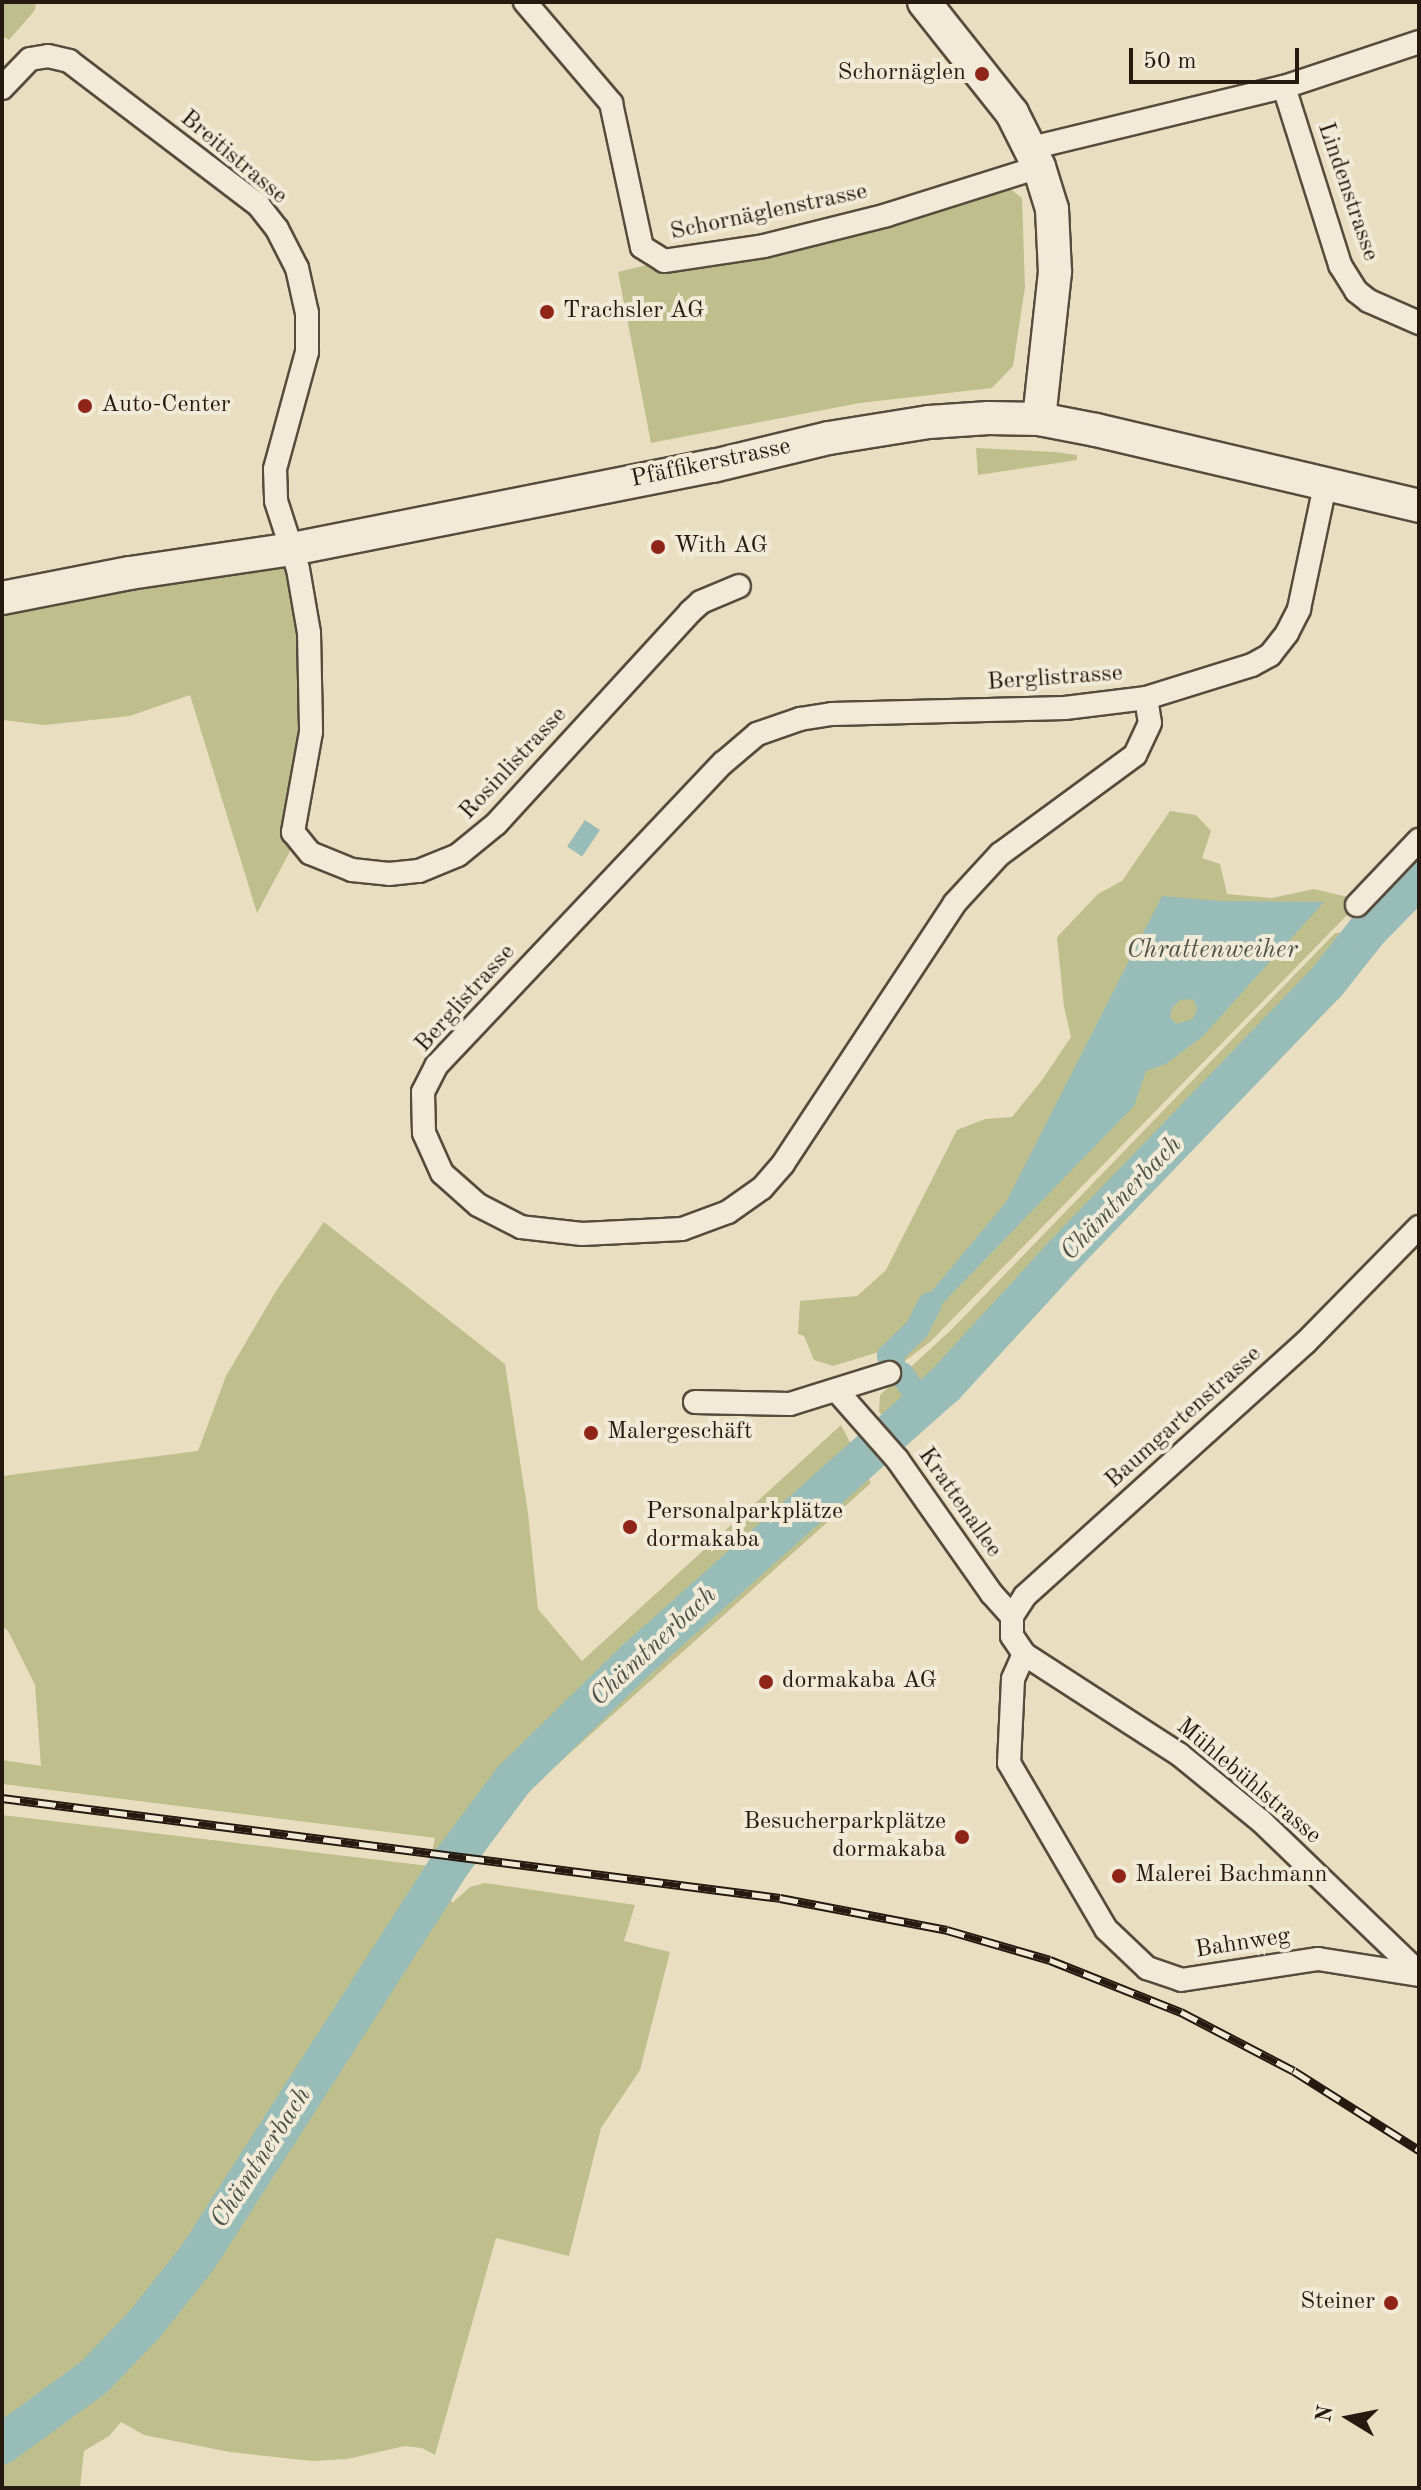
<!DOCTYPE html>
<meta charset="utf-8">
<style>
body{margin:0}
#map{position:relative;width:1421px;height:2490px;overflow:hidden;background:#eadec1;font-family:"Old Standard TT",serif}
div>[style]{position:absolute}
.green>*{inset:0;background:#bfbf8d}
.water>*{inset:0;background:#98bcb7;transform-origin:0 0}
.canal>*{height:24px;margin:-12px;padding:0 12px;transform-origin:12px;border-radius:12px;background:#98bcb7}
.river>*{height:40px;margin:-20px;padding:0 20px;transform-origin:20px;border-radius:20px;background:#98bcb7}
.roads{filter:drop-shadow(2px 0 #574b3c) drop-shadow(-2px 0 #574b3c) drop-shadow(0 2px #574b3c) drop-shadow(0 -2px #574b3c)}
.street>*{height:22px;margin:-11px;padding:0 11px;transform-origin:11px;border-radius:11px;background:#f1ead7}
.secondary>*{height:32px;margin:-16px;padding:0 16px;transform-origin:16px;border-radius:16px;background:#f1ead7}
.rail>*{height:9px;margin-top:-4.5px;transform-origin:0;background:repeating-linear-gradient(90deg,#f1ead7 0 18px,#261a10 0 36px);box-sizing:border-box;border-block:2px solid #261a10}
.dots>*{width:22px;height:22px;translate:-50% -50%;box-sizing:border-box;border:4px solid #f1ead7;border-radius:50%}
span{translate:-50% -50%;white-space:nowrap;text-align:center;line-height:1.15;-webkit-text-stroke:8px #f1ead7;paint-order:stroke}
.poi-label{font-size:24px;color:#261a10}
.right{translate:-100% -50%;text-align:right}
.left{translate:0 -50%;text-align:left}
.street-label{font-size:24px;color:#261a10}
.water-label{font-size:26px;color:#4e534a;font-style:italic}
.frame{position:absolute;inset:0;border:4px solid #261a10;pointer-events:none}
.north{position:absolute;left:1309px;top:2378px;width:80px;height:80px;-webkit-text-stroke:6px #f1ead7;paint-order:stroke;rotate:280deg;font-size:22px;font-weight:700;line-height:32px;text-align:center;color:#261a10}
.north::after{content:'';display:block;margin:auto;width:28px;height:36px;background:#261a10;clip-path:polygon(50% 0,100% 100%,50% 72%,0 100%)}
.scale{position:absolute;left:1129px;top:48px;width:170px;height:36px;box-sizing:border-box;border:4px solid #261a10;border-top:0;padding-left:10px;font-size:24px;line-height:28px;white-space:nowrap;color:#261a10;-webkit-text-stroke:6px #f1ead7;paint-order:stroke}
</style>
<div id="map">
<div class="green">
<div style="clip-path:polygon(2px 2px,36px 2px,35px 10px,9px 40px,2px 36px)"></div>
<div style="clip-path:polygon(998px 180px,1022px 198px,1025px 287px,1013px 366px,992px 388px,860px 403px,651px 443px,618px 272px)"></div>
<div style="clip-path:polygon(976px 448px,1056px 452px,1077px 455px,1077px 460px,978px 475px)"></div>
<div style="clip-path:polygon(292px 549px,306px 602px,296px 840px,257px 913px,190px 695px,130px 716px,45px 725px,2px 720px,2px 598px)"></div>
<div style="clip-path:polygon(1170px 811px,1196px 815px,1211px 831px,1202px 858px,1220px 864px,1227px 894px,1272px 898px,1314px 889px,1352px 898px,1349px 913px,930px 1342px,889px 1373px,879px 1352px,833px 1366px,814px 1360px,804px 1336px,798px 1334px,800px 1301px,857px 1296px,886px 1270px,957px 1130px,985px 1119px,1012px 1117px,1042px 1080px,1071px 1037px,1064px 1007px,1057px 937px,1098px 894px,1122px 881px)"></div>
<div style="clip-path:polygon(1368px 930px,1326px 983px,1065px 1254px,944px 1386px,896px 1428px,879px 1412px,880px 1395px,951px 1330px,1335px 933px)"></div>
<div style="clip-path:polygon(324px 1222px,505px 1364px,528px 1513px,538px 1609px,582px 1661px,841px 1425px,871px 1483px,474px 1839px,454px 1872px,449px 1888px,452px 1903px,470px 1887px,485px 1883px,635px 1905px,624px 1941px,670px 1952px,640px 2070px,601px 2128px,569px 2256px,496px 2238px,435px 2455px,422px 2448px,405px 2446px,347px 2459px,312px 2461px,230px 2452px,144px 2435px,121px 2422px,109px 2436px,84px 2451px,80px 2488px,2px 2488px,2px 1815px,429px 1866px,435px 1838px,2px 1784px,2px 1760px,41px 1766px,35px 1685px,8px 1631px,2px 1626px,2px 1476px,198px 1451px,226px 1376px,276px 1291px)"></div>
</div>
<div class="water">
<div style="left:585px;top:820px;width:18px;height:32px;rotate:34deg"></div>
<div style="clip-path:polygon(evenodd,1162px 896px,1220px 901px,1324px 902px,1203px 1036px,1166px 1064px,1146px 1071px,1134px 1106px,936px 1310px,926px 1298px,1006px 1202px,1162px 896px,1193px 999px,1197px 1008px,1193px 1019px,1176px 1024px,1170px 1017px,1172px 1008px,1180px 1000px,1193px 999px)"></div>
</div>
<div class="canal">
<div style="left:893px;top:1362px;width:7px;rotate:-124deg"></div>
<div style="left:889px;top:1356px;width:39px;rotate:-44deg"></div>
<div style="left:917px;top:1329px;width:28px;rotate:-63deg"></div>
<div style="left:902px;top:1374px;width:37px;rotate:56deg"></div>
</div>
<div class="river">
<div style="left:2px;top:2444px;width:114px;rotate:-36.1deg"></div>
<div style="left:94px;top:2377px;width:72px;rotate:-46.1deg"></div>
<div style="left:144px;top:2325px;width:87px;rotate:-51.5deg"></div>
<div style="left:198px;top:2257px;width:468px;rotate:-57.3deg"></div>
<div style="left:451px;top:1863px;width:104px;rotate:-53.2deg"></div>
<div style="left:513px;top:1780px;width:172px;rotate:-44.3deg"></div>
<div style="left:636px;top:1660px;width:412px;rotate:-41.7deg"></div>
<div style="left:944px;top:1386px;width:179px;rotate:-47.5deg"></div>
<div style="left:1065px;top:1254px;width:376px;rotate:-46.1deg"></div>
<div style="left:1326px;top:983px;width:68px;rotate:-51.6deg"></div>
<div style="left:1368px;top:930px;width:73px;rotate:-45.6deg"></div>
</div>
<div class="roads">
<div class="street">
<div style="left:525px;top:2px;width:133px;rotate:49.6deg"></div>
<div style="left:611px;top:103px;width:147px;rotate:77.9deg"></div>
<div style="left:642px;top:247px;width:26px;rotate:32deg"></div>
<div style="left:664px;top:261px;width:101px;rotate:-8.5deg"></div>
<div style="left:764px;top:246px;width:127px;rotate:-14.1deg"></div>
<div style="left:887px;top:215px;width:159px;rotate:-17.5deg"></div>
<div style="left:1284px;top:87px;width:187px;rotate:72.5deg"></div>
<div style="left:1340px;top:265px;width:31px;rotate:58deg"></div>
<div style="left:1356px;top:291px;width:16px;rotate:38deg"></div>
<div style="left:1369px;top:301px;width:55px;rotate:23.7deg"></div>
<div style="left:2px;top:88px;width:40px;rotate:-46deg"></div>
<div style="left:30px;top:59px;width:18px;rotate:-9deg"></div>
<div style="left:48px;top:56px;width:22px;rotate:13deg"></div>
<div style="left:69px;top:61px;width:239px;rotate:37.3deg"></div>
<div style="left:259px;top:206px;width:29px;rotate:52deg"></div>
<div style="left:277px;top:229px;width:44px;rotate:62.9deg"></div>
<div style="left:297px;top:268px;width:46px;rotate:77.5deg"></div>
<div style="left:307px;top:313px;width:39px;rotate:90deg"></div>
<div style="left:307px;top:352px;width:121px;rotate:105.3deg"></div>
<div style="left:275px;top:469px;width:32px;rotate:88deg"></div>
<div style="left:276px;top:501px;width:71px;rotate:72.1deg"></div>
<div style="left:298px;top:569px;width:65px;rotate:80.2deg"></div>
<div style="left:309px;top:633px;width:99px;rotate:88.8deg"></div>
<div style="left:311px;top:732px;width:102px;rotate:100.2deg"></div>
<div style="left:293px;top:832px;width:27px;rotate:51deg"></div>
<div style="left:310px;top:853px;width:45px;rotate:22deg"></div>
<div style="left:352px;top:870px;width:37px;rotate:6deg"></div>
<div style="left:389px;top:874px;width:30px;rotate:-6deg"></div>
<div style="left:419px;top:871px;width:42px;rotate:-22.3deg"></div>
<div style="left:458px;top:855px;width:49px;rotate:-39.2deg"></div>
<div style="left:496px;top:824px;width:287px;rotate:-47.5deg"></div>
<div style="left:690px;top:612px;width:15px;rotate:-42deg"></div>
<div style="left:701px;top:602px;width:41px;rotate:-22.8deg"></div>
<div style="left:1031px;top:148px;width:260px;rotate:-13.6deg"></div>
<div style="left:1284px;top:87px;width:142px;rotate:-18.4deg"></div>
<div style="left:1146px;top:698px;width:25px;rotate:81deg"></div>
<div style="left:1150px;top:723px;width:35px;rotate:115deg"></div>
<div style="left:1135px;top:755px;width:167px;rotate:143.7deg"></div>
<div style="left:1000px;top:854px;width:67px;rotate:132.6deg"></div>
<div style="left:955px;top:903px;width:313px;rotate:123.4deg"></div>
<div style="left:783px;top:1164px;width:32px;rotate:131deg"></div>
<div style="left:762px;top:1188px;width:42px;rotate:144.8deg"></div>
<div style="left:728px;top:1212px;width:49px;rotate:159.7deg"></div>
<div style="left:682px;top:1229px;width:100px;rotate:177.1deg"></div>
<div style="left:582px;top:1234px;width:61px;rotate:-173.5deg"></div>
<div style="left:521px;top:1227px;width:48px;rotate:-152.9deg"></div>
<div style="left:478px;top:1205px;width:48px;rotate:-138.4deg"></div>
<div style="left:442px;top:1173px;width:44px;rotate:-114.2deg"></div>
<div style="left:424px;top:1133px;width:41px;rotate:-91.4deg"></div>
<div style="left:423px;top:1092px;width:30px;rotate:-63deg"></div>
<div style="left:437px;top:1065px;width:416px;rotate:-46.6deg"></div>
<div style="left:723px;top:763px;width:45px;rotate:-40.5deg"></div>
<div style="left:757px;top:734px;width:46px;rotate:-19.2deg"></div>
<div style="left:800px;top:719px;width:32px;rotate:-9deg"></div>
<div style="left:832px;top:714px;width:233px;rotate:-1.5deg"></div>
<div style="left:1065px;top:708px;width:82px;rotate:-7deg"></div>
<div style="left:1146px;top:698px;width:111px;rotate:-17.3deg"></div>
<div style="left:1252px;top:665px;width:21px;rotate:-29deg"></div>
<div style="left:1270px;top:655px;width:28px;rotate:-52deg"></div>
<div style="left:1287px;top:633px;width:27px;rotate:-63deg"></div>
<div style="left:1299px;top:609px;width:126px;rotate:-78.1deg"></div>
<div style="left:1357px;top:905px;width:90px;rotate:-46.4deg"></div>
<div style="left:1419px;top:1227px;width:161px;rotate:134.5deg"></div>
<div style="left:1306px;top:1342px;width:379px;rotate:137.9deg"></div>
<div style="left:1025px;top:1596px;width:24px;rotate:123deg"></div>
<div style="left:1012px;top:1616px;width:20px;rotate:90deg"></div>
<div style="left:1012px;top:1636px;width:22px;rotate:56deg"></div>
<div style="left:1024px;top:1654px;width:186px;rotate:32.9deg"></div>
<div style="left:1180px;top:1755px;width:104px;rotate:39.2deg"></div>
<div style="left:1261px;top:1821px;width:219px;rotate:43.9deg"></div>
<div style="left:837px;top:1391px;width:91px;rotate:48.6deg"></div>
<div style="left:897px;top:1459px;width:165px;rotate:54.9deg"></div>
<div style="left:992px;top:1594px;width:30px;rotate:48deg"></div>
<div style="left:695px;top:1402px;width:95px;rotate:1.2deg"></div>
<div style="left:790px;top:1404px;width:104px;rotate:-17.4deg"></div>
<div style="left:1024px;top:1654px;width:27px;rotate:114deg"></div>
<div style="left:1013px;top:1679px;width:84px;rotate:92.7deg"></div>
<div style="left:1009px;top:1763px;width:192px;rotate:59.7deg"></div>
<div style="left:1106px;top:1929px;width:57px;rotate:43.6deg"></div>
<div style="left:1147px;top:1968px;width:36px;rotate:19deg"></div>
<div style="left:1181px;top:1980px;width:139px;rotate:-8.7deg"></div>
<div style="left:1318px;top:1959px;width:102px;rotate:9deg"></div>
</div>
<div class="secondary">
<div style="left:924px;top:2px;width:142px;rotate:51.6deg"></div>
<div style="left:1012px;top:113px;width:60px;rotate:63.4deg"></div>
<div style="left:1039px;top:167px;width:44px;rotate:72.8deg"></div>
<div style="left:1052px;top:209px;width:63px;rotate:87.3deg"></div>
<div style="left:1055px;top:272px;width:148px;rotate:96.2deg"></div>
<div style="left:2px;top:598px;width:130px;rotate:-11.1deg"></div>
<div style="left:130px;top:573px;width:164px;rotate:-8.4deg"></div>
<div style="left:292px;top:549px;width:429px;rotate:-11.2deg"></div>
<div style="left:713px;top:466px;width:119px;rotate:-13.6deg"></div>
<div style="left:829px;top:438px;width:101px;rotate:-9.1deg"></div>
<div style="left:929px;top:422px;width:60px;rotate:-3.8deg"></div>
<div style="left:989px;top:418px;width:50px;rotate:1.1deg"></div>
<div style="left:1039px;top:419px;width:58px;rotate:10.9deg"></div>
<div style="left:1096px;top:430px;width:332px;rotate:13.2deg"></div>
</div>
</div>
<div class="rail">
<div style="left:2px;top:1798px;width:784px;rotate:7.32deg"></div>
<div style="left:780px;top:1898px;width:170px;rotate:10.8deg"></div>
<div style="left:947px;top:1930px;width:107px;rotate:16.2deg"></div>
<div style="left:1050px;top:1960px;width:141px;rotate:21.7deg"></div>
<div style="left:1181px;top:2012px;width:127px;rotate:27.6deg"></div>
<div style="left:1294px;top:2071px;width:148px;rotate:32.3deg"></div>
</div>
<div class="dots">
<div style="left:982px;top:74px;background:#8f2418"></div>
<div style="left:547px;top:312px;background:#8f2418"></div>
<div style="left:85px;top:406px;background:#8f2418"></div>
<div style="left:658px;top:547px;background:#8f2418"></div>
<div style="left:591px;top:1433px;background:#8f2418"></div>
<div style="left:630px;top:1527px;background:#8f2418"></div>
<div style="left:766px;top:1682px;background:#8f2418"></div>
<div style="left:962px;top:1837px;background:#8f2418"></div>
<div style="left:1119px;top:1876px;background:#8f2418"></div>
<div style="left:1391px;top:2303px;background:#8f2418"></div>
</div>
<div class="poi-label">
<span class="right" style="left:966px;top:74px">Schornäglen</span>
<span class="left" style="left:563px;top:312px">Trachsler AG</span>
<span class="left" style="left:101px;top:406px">Auto-Center</span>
<span class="left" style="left:674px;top:547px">With AG</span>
<span class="left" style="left:607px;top:1433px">Malergeschäft</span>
<span class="left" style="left:646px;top:1527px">Personalparkplätze<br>dormakaba</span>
<span class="left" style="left:782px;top:1682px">dormakaba AG</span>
<span class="right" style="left:946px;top:1837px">Besucherparkplätze<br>dormakaba</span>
<span class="left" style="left:1135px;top:1876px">Malerei Bachmann</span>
<span class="right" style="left:1375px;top:2303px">Steiner</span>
</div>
<div class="street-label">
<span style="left:233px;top:158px;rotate:40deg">Breitistrasse</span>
<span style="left:1347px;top:192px;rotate:71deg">Lindenstrasse</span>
<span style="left:769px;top:213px;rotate:-12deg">Schornäglenstrasse</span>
<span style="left:711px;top:464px;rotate:-12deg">Pfäffikerstrasse</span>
<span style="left:1055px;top:679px;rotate:-4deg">Berglistrasse</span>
<span style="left:514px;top:764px;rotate:-47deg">Rosinlistrasse</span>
<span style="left:466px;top:999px;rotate:-48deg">Berglistrasse</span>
<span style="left:1184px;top:1418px;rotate:-42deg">Baumgartenstrasse</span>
<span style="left:959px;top:1503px;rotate:55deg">Krattenallee</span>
<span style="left:1248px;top:1782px;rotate:40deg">Mühlebühlstrasse</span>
<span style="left:1243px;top:1944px;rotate:-9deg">Bahnweg</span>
</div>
<div class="water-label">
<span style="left:1212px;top:951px">Chrattenweiher</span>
<span style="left:1122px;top:1199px;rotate:-46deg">Chämtnerbach</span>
<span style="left:654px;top:1647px;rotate:-43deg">Chämtnerbach</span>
<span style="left:262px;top:2158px;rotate:-57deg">Chämtnerbach</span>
</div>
<div class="frame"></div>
<div class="north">N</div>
<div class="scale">50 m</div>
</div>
